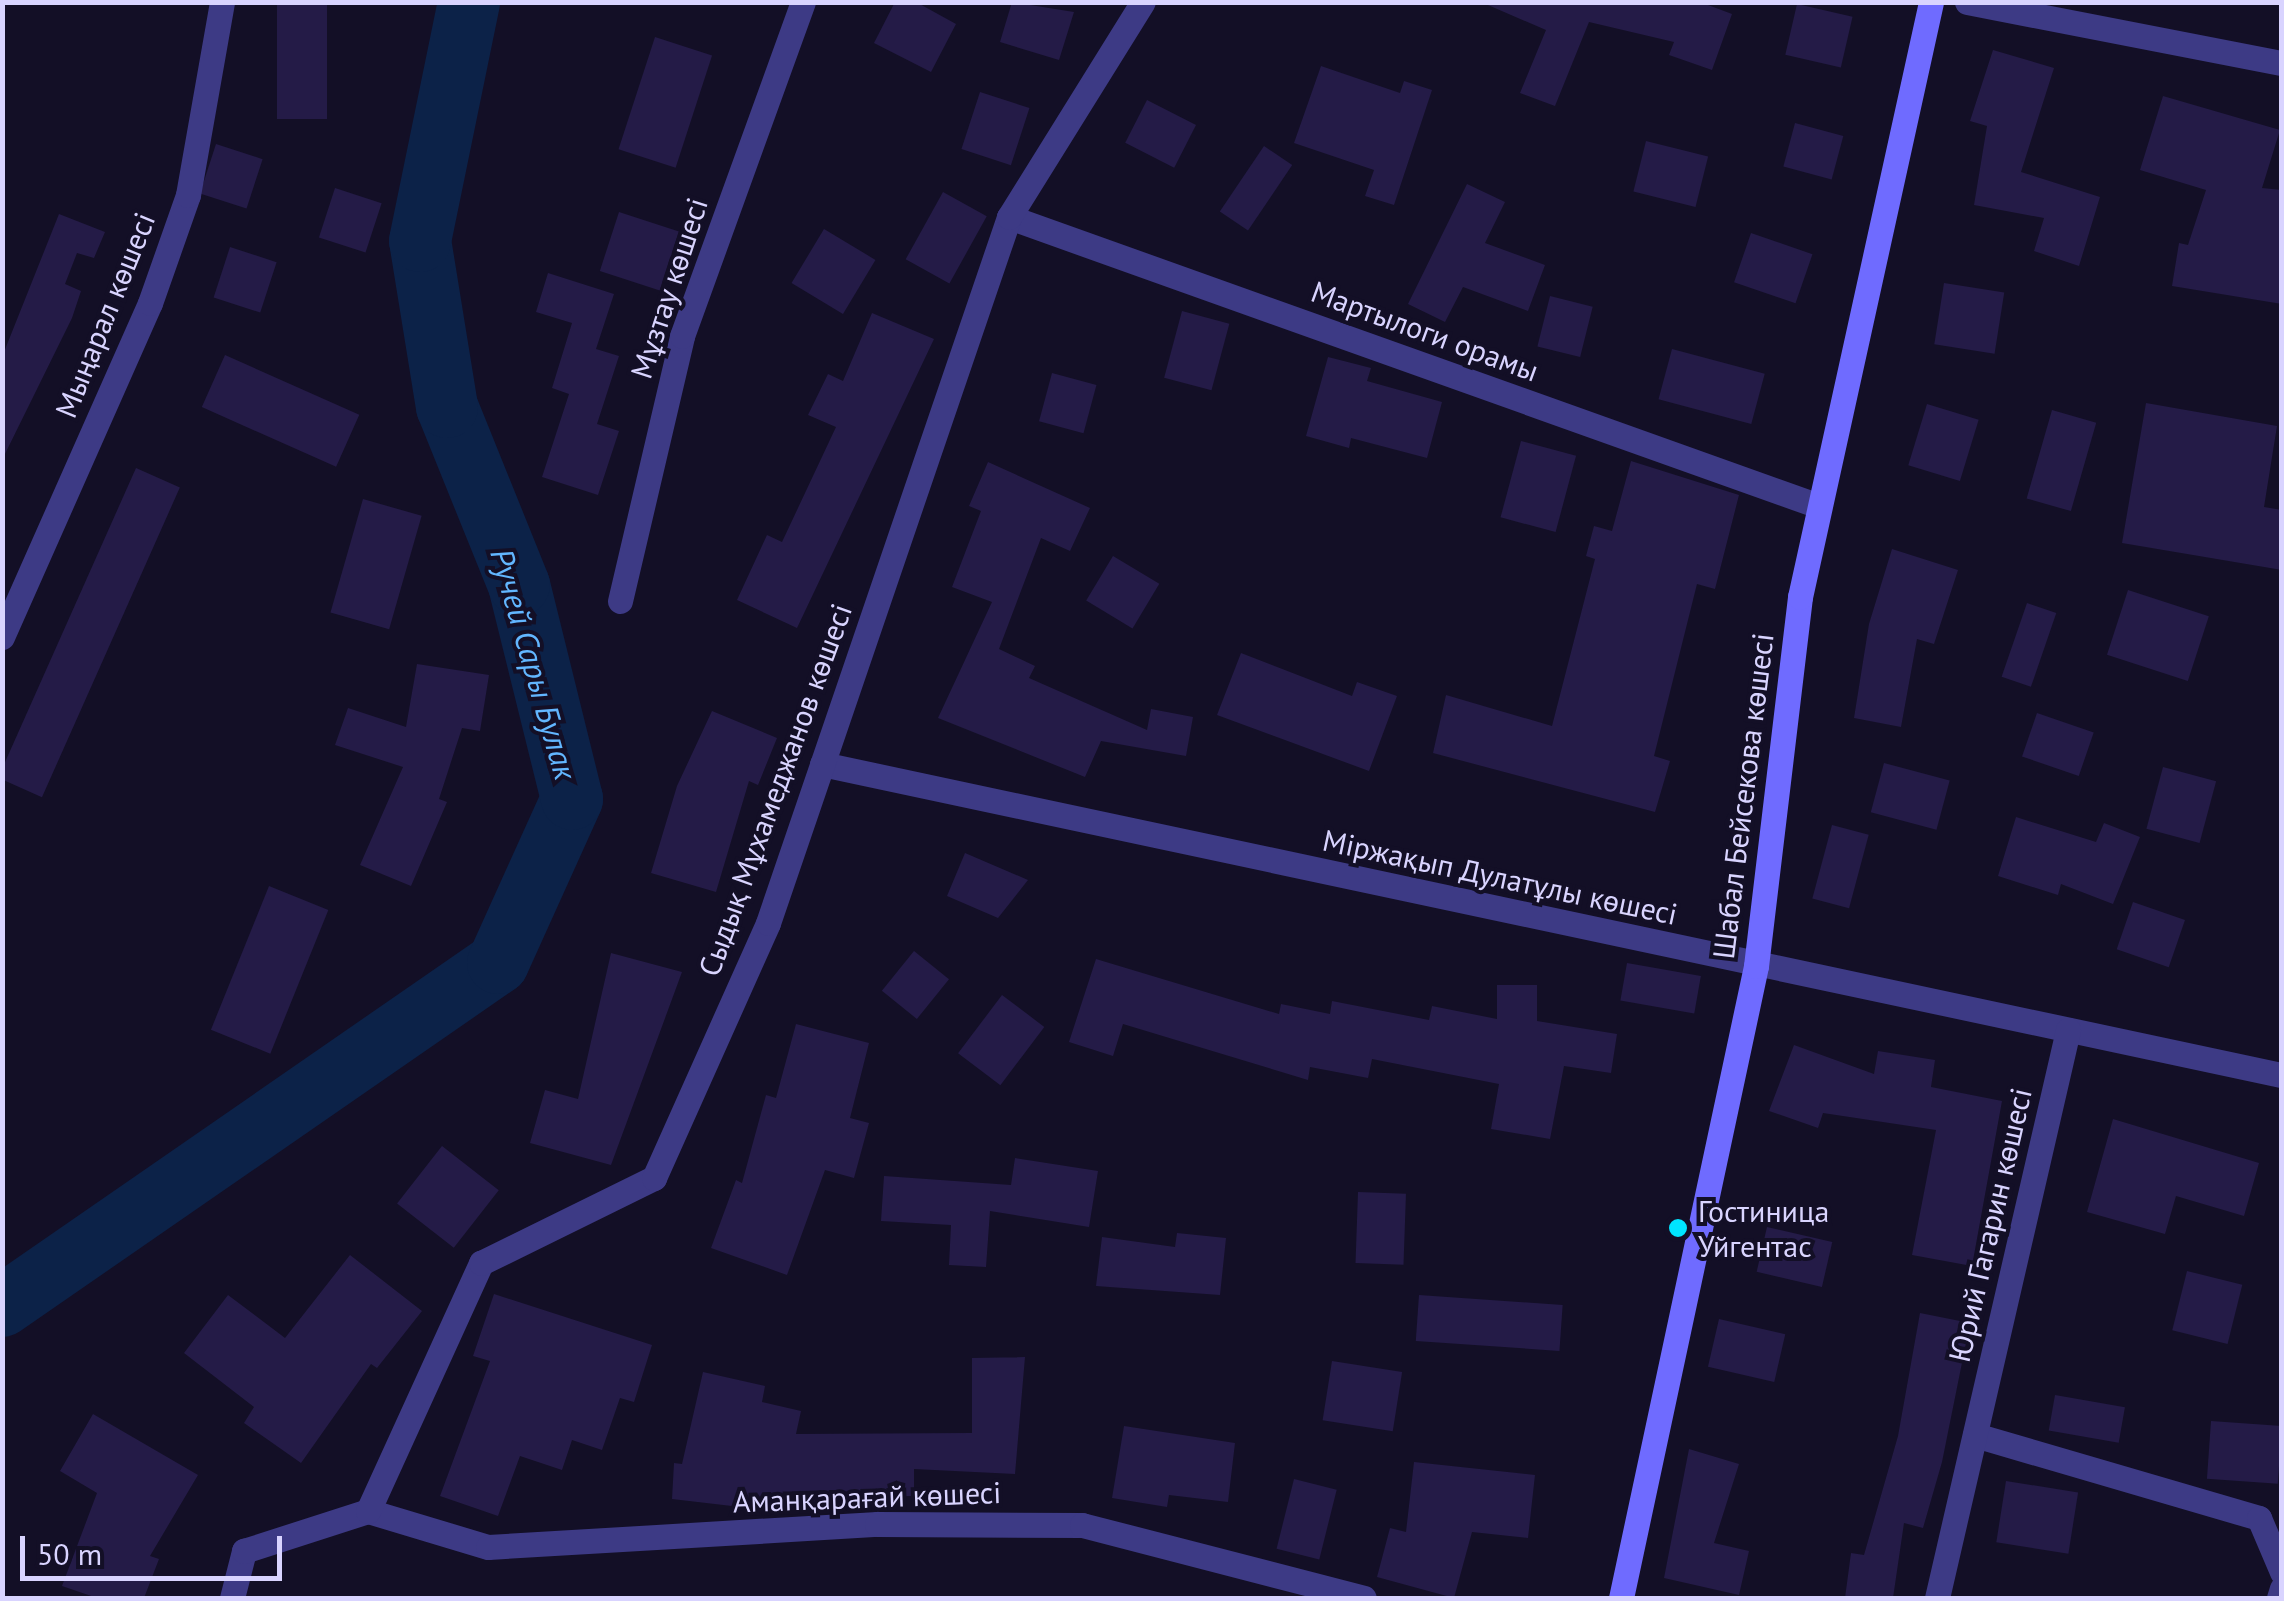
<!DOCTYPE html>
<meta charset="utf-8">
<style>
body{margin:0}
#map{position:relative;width:2284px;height:1601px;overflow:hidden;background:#130f26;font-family:"PT Sans",sans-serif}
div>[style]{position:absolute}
.river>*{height:62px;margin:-31px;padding:0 31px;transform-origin:31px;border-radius:31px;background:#0c2248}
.building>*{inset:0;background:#241b47;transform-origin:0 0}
.minor>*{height:25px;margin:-12.5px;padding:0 12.5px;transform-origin:12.5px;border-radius:12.5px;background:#3d3a85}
.secondary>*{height:25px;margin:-12.5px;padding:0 12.5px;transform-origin:12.5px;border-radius:12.5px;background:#6f6bff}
.dots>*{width:28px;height:28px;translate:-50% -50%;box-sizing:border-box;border:5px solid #130f26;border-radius:50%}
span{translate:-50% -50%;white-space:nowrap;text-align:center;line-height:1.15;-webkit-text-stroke:8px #130f26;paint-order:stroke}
.street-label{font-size:30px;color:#d9d4ff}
.poi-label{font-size:30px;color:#d9d4ff}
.left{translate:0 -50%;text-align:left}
.water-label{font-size:32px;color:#62b6ff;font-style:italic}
.frame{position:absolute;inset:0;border:5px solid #d9d4ff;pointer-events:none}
.scale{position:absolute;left:20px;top:1536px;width:262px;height:45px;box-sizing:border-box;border:5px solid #d9d4ff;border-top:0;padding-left:12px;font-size:30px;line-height:35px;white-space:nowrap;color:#d9d4ff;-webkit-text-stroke:8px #130f26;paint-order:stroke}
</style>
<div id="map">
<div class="river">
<div style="left:2px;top:1306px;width:603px;rotate:-34.67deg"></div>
<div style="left:498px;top:963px;width:180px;rotate:-65.7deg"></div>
<div style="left:572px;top:799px;width:220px;rotate:-103.9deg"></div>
<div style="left:519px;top:585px;width:192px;rotate:-112deg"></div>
<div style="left:447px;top:407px;width:168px;rotate:-99.2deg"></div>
<div style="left:420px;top:241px;width:244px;rotate:-78.4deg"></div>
</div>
<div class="building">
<div style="left:277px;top:2px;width:50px;height:117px"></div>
<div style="clip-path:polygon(895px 2px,916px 2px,956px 24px,931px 72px,874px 43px)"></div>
<div style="clip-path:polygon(1012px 2px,1074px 12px,1059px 60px,1000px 42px)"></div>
<div style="clip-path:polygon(1481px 2px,1700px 2px,1732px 14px,1712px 70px,1669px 55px,1674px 42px,1589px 22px,1555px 106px,1520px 93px,1546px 30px)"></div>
<div style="left:1797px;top:4px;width:57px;height:52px;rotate:13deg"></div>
<div style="left:655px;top:37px;width:60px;height:118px;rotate:18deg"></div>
<div style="clip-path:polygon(1993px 50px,2054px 68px,2021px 172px,2100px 197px,2079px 266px,2034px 251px,2044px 218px,1974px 205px,1987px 126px,1970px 121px)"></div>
<div style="clip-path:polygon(1321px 66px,1400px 93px,1404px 81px,1432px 90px,1394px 205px,1365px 196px,1374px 170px,1294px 143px)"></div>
<div style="left:980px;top:92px;width:52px;height:60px;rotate:18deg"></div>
<div style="clip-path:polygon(2163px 96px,2280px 130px,2262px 188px,2282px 190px,2282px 304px,2172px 286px,2179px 243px,2188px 245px,2206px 190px,2140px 170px)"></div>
<div style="left:1147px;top:100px;width:55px;height:48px;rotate:27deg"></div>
<div style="left:1795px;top:123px;width:50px;height:45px;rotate:15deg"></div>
<div style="left:1646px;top:141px;width:64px;height:52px;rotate:14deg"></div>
<div style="left:216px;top:144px;width:49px;height:52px;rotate:18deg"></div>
<div style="left:1264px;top:146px;width:34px;height:79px;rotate:34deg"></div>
<div style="clip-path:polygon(1467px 184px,1505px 202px,1485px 243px,1545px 265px,1528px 311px,1463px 287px,1445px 322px,1408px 304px)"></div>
<div style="left:335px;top:188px;width:49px;height:52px;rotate:18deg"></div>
<div style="left:943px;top:192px;width:50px;height:77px;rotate:29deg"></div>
<div style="left:619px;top:212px;width:63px;height:62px;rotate:18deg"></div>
<div style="clip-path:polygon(59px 214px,105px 232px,94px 258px,77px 253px,65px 284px,81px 291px,72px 318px,2px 460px,2px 357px)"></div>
<div style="left:824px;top:229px;width:60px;height:63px;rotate:31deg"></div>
<div style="left:1751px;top:233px;width:65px;height:52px;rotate:19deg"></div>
<div style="left:230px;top:247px;width:49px;height:53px;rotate:18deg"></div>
<div style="clip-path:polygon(548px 273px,614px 294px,596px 349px,619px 356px,597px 424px,619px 431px,598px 495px,542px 477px,569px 394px,552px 388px,572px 323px,536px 312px)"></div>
<div style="left:1944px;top:283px;width:61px;height:62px;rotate:9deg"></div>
<div style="left:1550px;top:296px;width:44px;height:52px;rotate:14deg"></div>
<div style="left:1182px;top:311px;width:49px;height:69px;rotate:15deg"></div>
<div style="clip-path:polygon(872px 313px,934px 339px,797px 628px,737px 600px,767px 535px,782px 542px,836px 427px,808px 415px,828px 374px,843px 381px)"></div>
<div style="left:1672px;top:349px;width:96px;height:52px;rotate:15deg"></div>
<div style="left:225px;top:355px;width:147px;height:57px;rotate:24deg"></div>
<div style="clip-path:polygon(1328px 357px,1371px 368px,1367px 381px,1442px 402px,1427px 458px,1351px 438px,1349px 448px,1306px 436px)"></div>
<div style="left:1052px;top:373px;width:46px;height:50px;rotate:15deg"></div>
<div style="clip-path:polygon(2146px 403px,2277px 426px,2264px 507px,2282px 510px,2282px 570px,2122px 543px)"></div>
<div style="left:1927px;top:404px;width:54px;height:64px;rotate:17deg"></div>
<div style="left:2052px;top:410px;width:46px;height:92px;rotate:16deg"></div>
<div style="left:1521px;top:441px;width:57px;height:79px;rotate:15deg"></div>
<div style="clip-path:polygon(1631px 461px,1739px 495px,1715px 589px,1697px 584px,1654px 756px,1670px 761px,1655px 812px,1433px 753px,1446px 695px,1552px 726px,1595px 559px,1586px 556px,1594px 526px,1612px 531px)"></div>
<div style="clip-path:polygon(988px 462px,1090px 508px,1070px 551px,1041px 538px,999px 649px,1035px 666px,1029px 678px,1147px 730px,1151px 709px,1193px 717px,1186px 756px,1101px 741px,1085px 777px,938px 718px,992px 602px,952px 587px,981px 511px,969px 506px)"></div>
<div style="left:136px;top:468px;width:48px;height:339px;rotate:24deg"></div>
<div style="left:363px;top:499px;width:61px;height:118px;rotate:16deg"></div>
<div style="clip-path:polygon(1892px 549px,1958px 570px,1934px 644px,1917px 639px,1901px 727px,1854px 718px,1869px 624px)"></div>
<div style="left:1113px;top:556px;width:54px;height:52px;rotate:31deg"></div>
<div style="left:2128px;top:590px;width:85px;height:68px;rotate:18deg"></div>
<div style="left:2027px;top:603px;width:31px;height:78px;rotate:19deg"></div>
<div style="clip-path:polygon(1241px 653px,1352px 696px,1357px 682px,1397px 696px,1369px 771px,1217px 715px)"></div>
<div style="clip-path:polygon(417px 664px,489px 675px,480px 731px,462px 728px,439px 799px,447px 802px,411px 886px,360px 865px,403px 767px,335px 745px,348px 708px,406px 727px)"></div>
<div style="clip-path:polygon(712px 711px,777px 738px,758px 785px,749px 781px,716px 892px,651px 873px,677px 786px)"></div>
<div style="left:2037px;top:713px;width:60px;height:46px;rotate:19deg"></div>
<div style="left:1884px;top:763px;width:68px;height:51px;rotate:15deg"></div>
<div style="left:2163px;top:767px;width:55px;height:64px;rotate:15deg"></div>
<div style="clip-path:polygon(2016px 817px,2096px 842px,2104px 823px,2140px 837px,2113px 904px,2061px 884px,2058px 895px,1998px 876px)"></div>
<div style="left:1832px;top:825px;width:38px;height:76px;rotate:15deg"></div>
<div style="clip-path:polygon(965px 853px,1028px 880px,998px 918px,947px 896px)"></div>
<div style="left:269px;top:886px;width:64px;height:155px;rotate:22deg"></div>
<div style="left:2133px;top:902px;width:55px;height:50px;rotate:19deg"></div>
<div style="left:914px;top:951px;width:45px;height:51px;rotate:39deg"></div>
<div style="clip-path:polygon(611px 953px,682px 972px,611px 1165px,530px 1143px,545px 1090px,578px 1099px)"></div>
<div style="clip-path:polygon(1096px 959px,1279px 1014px,1281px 1004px,1330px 1014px,1332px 1001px,1429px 1020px,1432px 1006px,1497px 1019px,1497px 985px,1537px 985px,1537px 1021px,1617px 1034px,1611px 1073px,1564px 1066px,1550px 1139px,1491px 1129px,1499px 1084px,1372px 1059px,1368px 1078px,1310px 1067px,1308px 1080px,1123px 1024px,1113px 1056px,1069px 1042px)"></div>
<div style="left:1627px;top:963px;width:75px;height:38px;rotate:10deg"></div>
<div style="left:1002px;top:995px;width:53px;height:73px;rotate:37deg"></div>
<div style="clip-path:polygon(796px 1024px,869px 1043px,850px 1118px,869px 1123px,854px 1178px,825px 1170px,787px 1275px,711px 1248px,736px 1180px,742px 1183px,766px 1095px,776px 1098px)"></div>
<div style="clip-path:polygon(1794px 1045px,1874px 1074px,1878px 1051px,1935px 1060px,1931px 1087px,2002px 1101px,1972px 1266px,1912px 1255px,1936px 1130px,1823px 1113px,1818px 1128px,1769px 1111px)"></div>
<div style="clip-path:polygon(2113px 1119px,2259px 1163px,2244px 1216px,2176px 1196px,2165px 1234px,2087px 1212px)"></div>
<div style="left:442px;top:1146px;width:72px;height:73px;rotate:38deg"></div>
<div style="clip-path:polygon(1015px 1158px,1098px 1171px,1089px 1227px,990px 1211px,986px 1267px,949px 1265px,951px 1225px,881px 1221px,884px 1176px,1011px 1185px)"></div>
<div style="left:1358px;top:1192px;width:48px;height:71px;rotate:2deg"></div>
<div style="left:1767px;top:1227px;width:67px;height:46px;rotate:13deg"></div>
<div style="clip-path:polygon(1177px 1233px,1226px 1238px,1220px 1295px,1096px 1286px,1102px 1237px,1175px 1247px)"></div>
<div style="clip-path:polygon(350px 1255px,422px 1311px,377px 1368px,371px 1364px,301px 1463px,244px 1423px,254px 1407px,184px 1353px,228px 1295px,285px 1338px)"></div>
<div style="left:2187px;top:1271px;width:57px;height:61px;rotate:14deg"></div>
<div style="clip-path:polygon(494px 1294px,652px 1345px,634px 1402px,620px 1398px,602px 1450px,572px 1440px,562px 1470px,520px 1456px,498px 1516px,440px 1496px,490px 1361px,473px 1356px)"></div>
<div style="left:1419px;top:1295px;width:144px;height:46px;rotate:4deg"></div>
<div style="clip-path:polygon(1920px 1313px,1970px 1323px,1942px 1462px,1923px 1528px,1904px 1523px,1893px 1598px,1845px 1598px,1851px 1553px,1864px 1555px,1898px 1436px)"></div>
<div style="left:1719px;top:1319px;width:68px;height:49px;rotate:13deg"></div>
<div style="clip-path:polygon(1025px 1357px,1015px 1474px,914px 1469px,914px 1496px,839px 1497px,839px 1508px,792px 1513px,672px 1499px,674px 1463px,682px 1464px,703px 1372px,765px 1386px,762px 1402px,801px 1411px,796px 1434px,972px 1433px,972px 1358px)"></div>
<div style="left:1332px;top:1361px;width:71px;height:60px;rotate:9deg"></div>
<div style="left:2055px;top:1395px;width:71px;height:36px;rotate:10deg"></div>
<div style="clip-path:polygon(93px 1414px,198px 1475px,150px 1556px,159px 1559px,144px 1598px,97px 1598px,62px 1586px,97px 1493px,60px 1471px)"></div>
<div style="left:2211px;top:1421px;width:71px;height:58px;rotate:4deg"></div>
<div style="clip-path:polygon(1124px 1426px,1235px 1443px,1228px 1502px,1169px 1495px,1167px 1507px,1112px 1498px)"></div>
<div style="clip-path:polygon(1689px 1449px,1739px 1464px,1714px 1543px,1749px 1551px,1739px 1595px,1664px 1578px)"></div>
<div style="clip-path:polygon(1414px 1462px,1535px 1475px,1528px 1538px,1472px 1532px,1454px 1598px,1377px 1577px,1390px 1528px,1406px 1532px)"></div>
<div style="left:1294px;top:1479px;width:44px;height:72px;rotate:14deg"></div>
<div style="left:2006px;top:1481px;width:73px;height:62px;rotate:9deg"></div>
</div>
<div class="minor">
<div style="left:1967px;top:2px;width:321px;rotate:11deg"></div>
<div style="left:1009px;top:217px;width:860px;rotate:19.64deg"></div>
<div style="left:620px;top:601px;width:272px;rotate:-76.8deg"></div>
<div style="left:682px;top:336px;width:355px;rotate:-70.1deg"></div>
<div style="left:2px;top:637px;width:365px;rotate:-66.1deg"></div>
<div style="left:150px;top:303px;width:114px;rotate:-70.6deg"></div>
<div style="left:188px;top:195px;width:196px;rotate:-80deg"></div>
<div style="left:822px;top:764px;width:1493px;rotate:12.03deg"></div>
<div style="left:1975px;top:1435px;width:296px;rotate:16.3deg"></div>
<div style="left:2259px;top:1518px;width:59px;rotate:66.9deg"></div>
<div style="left:368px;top:1511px;width:125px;rotate:16.7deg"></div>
<div style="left:488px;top:1547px;width:390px;rotate:-3.4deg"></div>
<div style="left:877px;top:1524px;width:205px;rotate:0.3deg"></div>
<div style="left:1082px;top:1525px;width:291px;rotate:14.5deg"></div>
<div style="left:232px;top:1598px;width:49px;rotate:-75.7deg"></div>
<div style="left:244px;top:1551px;width:130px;rotate:-17.9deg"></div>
<div style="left:368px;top:1511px;width:273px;rotate:-65.5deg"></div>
<div style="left:481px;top:1263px;width:193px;rotate:-26.2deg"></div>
<div style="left:654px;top:1178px;width:279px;rotate:-65.9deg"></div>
<div style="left:768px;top:923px;width:746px;rotate:-71.15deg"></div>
<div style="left:1009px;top:217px;width:253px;rotate:-58.1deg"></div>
<div style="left:1937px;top:1598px;width:583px;rotate:-77.01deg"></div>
<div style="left:2279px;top:1598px;width:10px;rotate:-73deg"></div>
</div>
<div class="secondary">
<div style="left:1621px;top:1598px;width:646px;rotate:-77.94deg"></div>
<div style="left:1756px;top:966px;width:372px;rotate:-83.2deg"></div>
<div style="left:1800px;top:597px;width:609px;rotate:-77.58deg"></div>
</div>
<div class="dots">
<div style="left:1678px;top:1228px;background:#00e5ff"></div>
</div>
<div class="street-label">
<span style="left:669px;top:288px;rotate:-72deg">Мұзтау көшесі</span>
<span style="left:105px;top:315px;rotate:-68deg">Мыңарал көшесі</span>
<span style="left:1425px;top:331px;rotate:20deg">Мартылоги орамы</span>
<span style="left:775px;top:790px;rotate:-70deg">Сыдық Мұхамеджанов көшесі</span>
<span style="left:1743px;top:796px;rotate:-83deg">Шабал Бейсекова көшесі</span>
<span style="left:1500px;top:877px;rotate:12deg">Міржақып Дулатұлы көшесі</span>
<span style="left:1990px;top:1225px;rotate:-77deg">Юрий Гагарин көшесі</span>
<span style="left:867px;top:1497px;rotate:-2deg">Аманқарағай көшесі</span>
</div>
<div class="poi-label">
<span class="left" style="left:1698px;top:1228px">Гостиница<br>Уйгентас</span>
</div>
<div class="water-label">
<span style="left:534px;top:664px;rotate:74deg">Ручей Сары Булак</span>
</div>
<div class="frame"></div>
<div class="scale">50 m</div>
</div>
